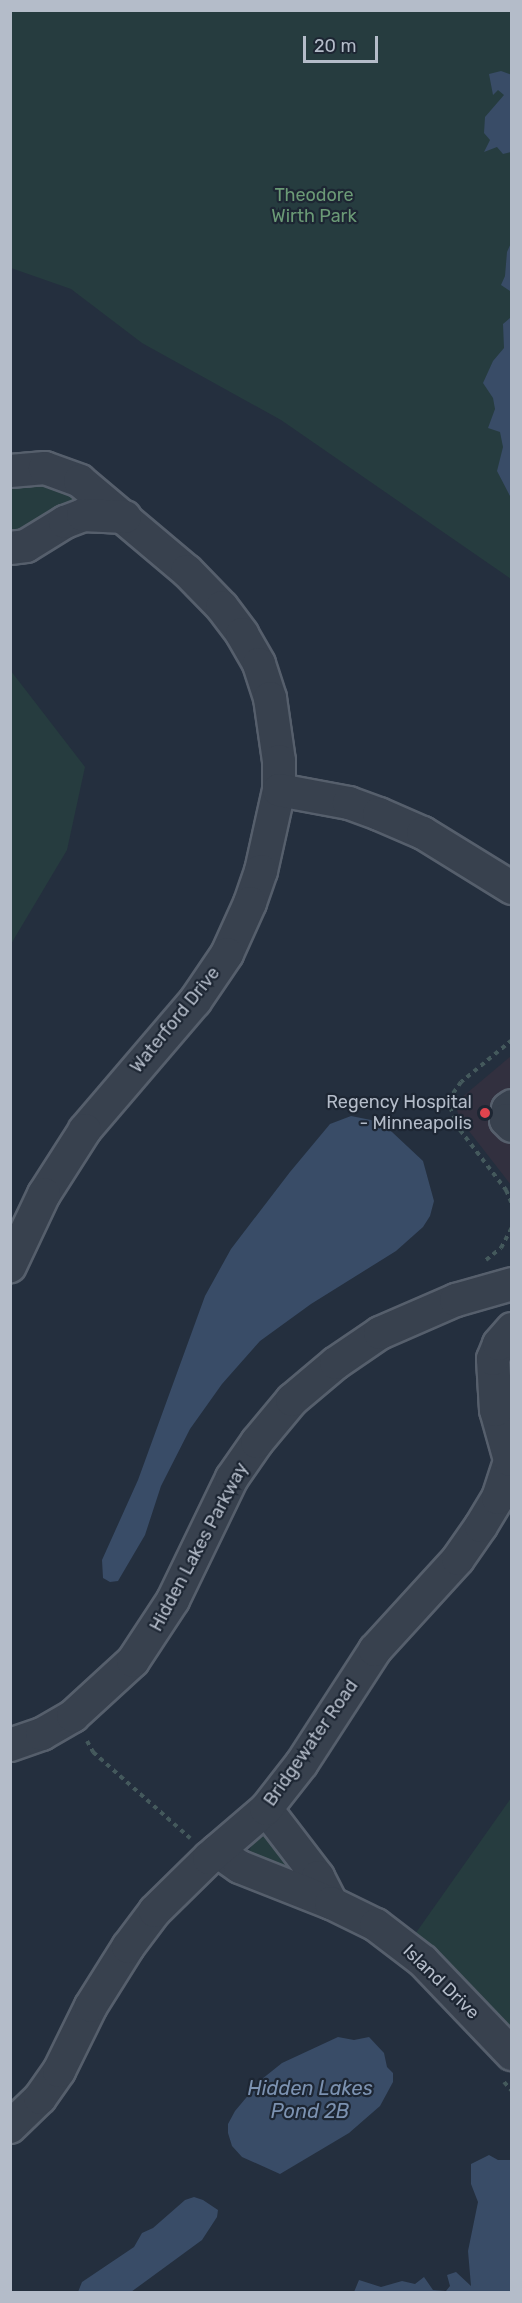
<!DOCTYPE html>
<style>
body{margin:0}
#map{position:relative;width:522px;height:2303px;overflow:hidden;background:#242f3e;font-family:Rubik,sans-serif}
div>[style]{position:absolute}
.medical>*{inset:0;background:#32303f}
.green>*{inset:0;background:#263c3f}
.water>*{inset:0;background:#394c67}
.path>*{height:4px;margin-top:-2px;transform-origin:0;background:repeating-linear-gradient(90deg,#44595c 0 4.5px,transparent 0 9px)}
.roads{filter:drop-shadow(2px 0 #565f6c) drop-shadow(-2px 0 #565f6c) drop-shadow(0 2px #565f6c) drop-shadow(0 -2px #565f6c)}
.minor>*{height:32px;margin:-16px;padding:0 16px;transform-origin:16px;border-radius:16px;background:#38414e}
.dots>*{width:16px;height:16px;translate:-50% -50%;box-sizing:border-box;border:3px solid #1d2633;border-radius:50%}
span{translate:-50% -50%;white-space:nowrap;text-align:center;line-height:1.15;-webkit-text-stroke:4.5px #1d2633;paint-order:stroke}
.park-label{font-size:18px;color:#6b9a76}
.street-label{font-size:18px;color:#b4bcc9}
.poi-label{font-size:18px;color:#b4bcc9}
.right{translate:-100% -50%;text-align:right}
.water-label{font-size:20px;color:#7c92b1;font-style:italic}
.frame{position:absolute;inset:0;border:12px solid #b4bcc9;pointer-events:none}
.scale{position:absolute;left:303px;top:36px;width:75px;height:27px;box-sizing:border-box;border:3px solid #b4bcc9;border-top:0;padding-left:8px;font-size:18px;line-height:21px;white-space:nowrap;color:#b4bcc9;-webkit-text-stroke:4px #1d2633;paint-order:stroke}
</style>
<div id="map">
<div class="medical">
<div style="clip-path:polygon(511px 1056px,511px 1185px,462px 1122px,454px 1104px)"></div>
</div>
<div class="green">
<div style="clip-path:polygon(10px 11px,511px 11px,511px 579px,281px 420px,142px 343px,71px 289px,11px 268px)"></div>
<div style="clip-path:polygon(29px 486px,60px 487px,83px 500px,19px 530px,11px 531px,11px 489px)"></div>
<div style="clip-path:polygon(11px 671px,85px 767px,67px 850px,11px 944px)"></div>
<div style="clip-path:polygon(511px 1798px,511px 2037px,413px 1937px)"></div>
<div style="clip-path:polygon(266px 1835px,308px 1878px,248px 1854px,253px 1842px)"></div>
</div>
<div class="water">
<div style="clip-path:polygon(501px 71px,512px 75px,511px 152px,503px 154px,497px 147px,484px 152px,490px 140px,484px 133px,485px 117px,504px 95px,498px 90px,493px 95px,489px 74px)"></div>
<div style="clip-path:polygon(511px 243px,512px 281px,510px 291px,501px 285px,505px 276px,507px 252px)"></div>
<div style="clip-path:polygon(511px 317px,511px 498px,497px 471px,503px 447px,500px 432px,488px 428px,495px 409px,493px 398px,483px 383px,493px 361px,504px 348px,503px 324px)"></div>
<div style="clip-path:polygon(351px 1116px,371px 1120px,392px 1132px,423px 1161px,434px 1201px,430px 1216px,423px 1227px,396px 1251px,311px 1304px,260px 1341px,222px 1384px,190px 1429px,161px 1486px,145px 1535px,118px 1581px,110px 1582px,103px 1578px,102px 1560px,138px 1480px,205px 1296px,231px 1249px,290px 1172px,330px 1124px)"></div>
<div style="clip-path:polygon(338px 2037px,354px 2040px,369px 2037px,384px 2053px,387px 2067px,393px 2073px,393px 2082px,380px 2106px,349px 2133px,280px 2174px,242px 2157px,232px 2146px,228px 2133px,228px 2124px,235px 2111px,262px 2079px,282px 2063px)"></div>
<div style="clip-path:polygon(489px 2155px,498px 2160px,511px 2160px,511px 2292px,354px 2292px,359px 2280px,381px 2287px,402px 2281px,415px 2284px,424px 2277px,433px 2290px,446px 2291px,450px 2286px,447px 2275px,456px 2272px,471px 2286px,468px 2251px,478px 2202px,471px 2184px,471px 2164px)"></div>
<div style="clip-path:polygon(194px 2197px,203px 2200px,218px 2210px,217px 2217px,202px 2240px,131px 2292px,78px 2292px,82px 2282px,134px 2247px,142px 2233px,153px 2228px,185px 2200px)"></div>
</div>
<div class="path">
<div style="left:512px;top:1040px;width:66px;rotate:140.5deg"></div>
<div style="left:461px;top:1082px;width:16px;rotate:125deg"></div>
<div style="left:452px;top:1095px;width:12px;rotate:99deg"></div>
<div style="left:450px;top:1107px;width:25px;rotate:67deg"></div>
<div style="left:460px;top:1130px;width:76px;rotate:52.5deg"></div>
<div style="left:506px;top:1190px;width:15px;rotate:67deg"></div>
<div style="left:486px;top:1260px;width:19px;rotate:-39deg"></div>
<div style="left:501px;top:1248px;width:24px;rotate:-62deg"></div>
<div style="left:87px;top:1741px;width:13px;rotate:61deg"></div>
<div style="left:93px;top:1752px;width:130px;rotate:41.6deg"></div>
<div style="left:504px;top:2082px;width:12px;rotate:48deg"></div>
</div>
<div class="roads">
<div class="minor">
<div style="left:10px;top:471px;width:35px;rotate:-5deg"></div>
<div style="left:45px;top:468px;width:37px;rotate:20deg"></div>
<div style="left:80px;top:481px;width:140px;rotate:40.1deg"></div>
<div style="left:187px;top:571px;width:50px;rotate:45.8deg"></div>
<div style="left:222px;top:607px;width:34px;rotate:53deg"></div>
<div style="left:242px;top:634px;width:34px;rotate:60deg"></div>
<div style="left:259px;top:664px;width:36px;rotate:72deg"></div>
<div style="left:270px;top:698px;width:64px;rotate:81.9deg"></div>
<div style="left:279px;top:761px;width:29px;rotate:90deg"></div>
<div style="left:279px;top:790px;width:83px;rotate:102.5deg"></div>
<div style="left:261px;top:871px;width:34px;rotate:109deg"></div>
<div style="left:250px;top:903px;width:56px;rotate:114.3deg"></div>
<div style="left:227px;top:954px;width:57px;rotate:124.2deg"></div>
<div style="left:195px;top:1001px;width:170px;rotate:130.5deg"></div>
<div style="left:85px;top:1130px;width:76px;rotate:122.6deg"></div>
<div style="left:44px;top:1194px;width:80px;rotate:115.3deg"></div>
<div style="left:10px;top:548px;width:16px;rotate:-7deg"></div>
<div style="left:26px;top:546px;width:46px;rotate:-31.6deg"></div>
<div style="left:65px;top:522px;width:19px;rotate:-21deg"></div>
<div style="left:83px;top:515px;width:42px;rotate:2.7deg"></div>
<div style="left:279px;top:790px;width:71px;rotate:10.5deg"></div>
<div style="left:349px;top:803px;width:32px;rotate:20deg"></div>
<div style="left:379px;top:814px;width:48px;rotate:23.4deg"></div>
<div style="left:423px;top:833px;width:105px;rotate:31.7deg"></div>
<div style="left:512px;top:1106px;width:5px;rotate:143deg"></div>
<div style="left:508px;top:1109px;width:11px;rotate:100deg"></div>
<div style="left:506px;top:1120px;width:8px;rotate:45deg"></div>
<div style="left:10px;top:1745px;width:34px;rotate:-19deg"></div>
<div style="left:42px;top:1734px;width:36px;rotate:-30deg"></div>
<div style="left:73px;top:1716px;width:81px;rotate:-42.5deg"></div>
<div style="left:133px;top:1661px;width:73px;rotate:-56.7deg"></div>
<div style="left:173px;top:1600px;width:136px;rotate:-64.2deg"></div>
<div style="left:232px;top:1478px;width:44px;rotate:-55.2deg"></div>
<div style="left:257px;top:1442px;width:55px;rotate:-50.2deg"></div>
<div style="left:292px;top:1400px;width:57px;rotate:-40.1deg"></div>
<div style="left:336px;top:1363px;width:53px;rotate:-34.3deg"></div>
<div style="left:380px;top:1333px;width:83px;rotate:-23.5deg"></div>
<div style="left:456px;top:1300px;width:58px;rotate:-15.9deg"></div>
<div style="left:266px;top:1809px;width:86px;rotate:52.6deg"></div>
<div style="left:318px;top:1877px;width:29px;rotate:63deg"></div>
<div style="left:217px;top:1851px;width:28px;rotate:35deg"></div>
<div style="left:240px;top:1867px;width:98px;rotate:21.6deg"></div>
<div style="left:331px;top:1903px;width:50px;rotate:26.1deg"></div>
<div style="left:376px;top:1925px;width:59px;rotate:37.5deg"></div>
<div style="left:423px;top:1961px;width:129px;rotate:46.3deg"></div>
<div style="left:10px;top:2127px;width:42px;rotate:-44deg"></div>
<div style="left:40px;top:2098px;width:33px;rotate:-55deg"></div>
<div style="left:59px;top:2071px;width:72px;rotate:-63.8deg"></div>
<div style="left:91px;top:2006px;width:70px;rotate:-57.9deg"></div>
<div style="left:128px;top:1947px;width:45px;rotate:-53.1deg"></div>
<div style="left:155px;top:1911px;width:76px;rotate:-44.5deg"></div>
<div style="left:209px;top:1858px;width:75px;rotate:-40.7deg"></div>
<div style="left:266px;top:1809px;width:58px;rotate:-52deg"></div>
<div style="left:302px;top:1763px;width:135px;rotate:-57.1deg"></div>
<div style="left:375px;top:1650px;width:123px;rotate:-47.6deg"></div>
<div style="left:458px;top:1559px;width:40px;rotate:-55.1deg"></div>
<div style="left:481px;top:1526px;width:33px;rotate:-59deg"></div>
<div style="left:498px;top:1498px;width:40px;rotate:-72deg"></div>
<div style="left:510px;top:1460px;width:52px;rotate:-105.6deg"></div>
<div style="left:496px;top:1410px;width:51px;rotate:-93.4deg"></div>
<div style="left:493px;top:1359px;width:16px;rotate:-68deg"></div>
<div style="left:499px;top:1344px;width:20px;rotate:-49deg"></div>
</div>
</div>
<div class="dots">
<div style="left:485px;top:1113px;background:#e0444e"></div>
</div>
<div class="park-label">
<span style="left:314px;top:206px">Theodore<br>Wirth Park</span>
</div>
<div class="street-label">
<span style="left:175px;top:1020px;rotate:-51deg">Waterford Drive</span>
<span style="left:199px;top:1547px;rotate:-62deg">Hidden Lakes Parkway</span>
<span style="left:311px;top:1743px;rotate:-55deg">Bridgewater Road</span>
<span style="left:441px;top:1982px;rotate:44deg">Island Drive</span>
</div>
<div class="poi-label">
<span class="right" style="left:472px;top:1113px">Regency Hospital<br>- Minneapolis</span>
</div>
<div class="water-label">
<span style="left:310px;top:2100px">Hidden Lakes<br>Pond 2B</span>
</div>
<div class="frame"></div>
<div class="scale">20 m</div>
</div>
